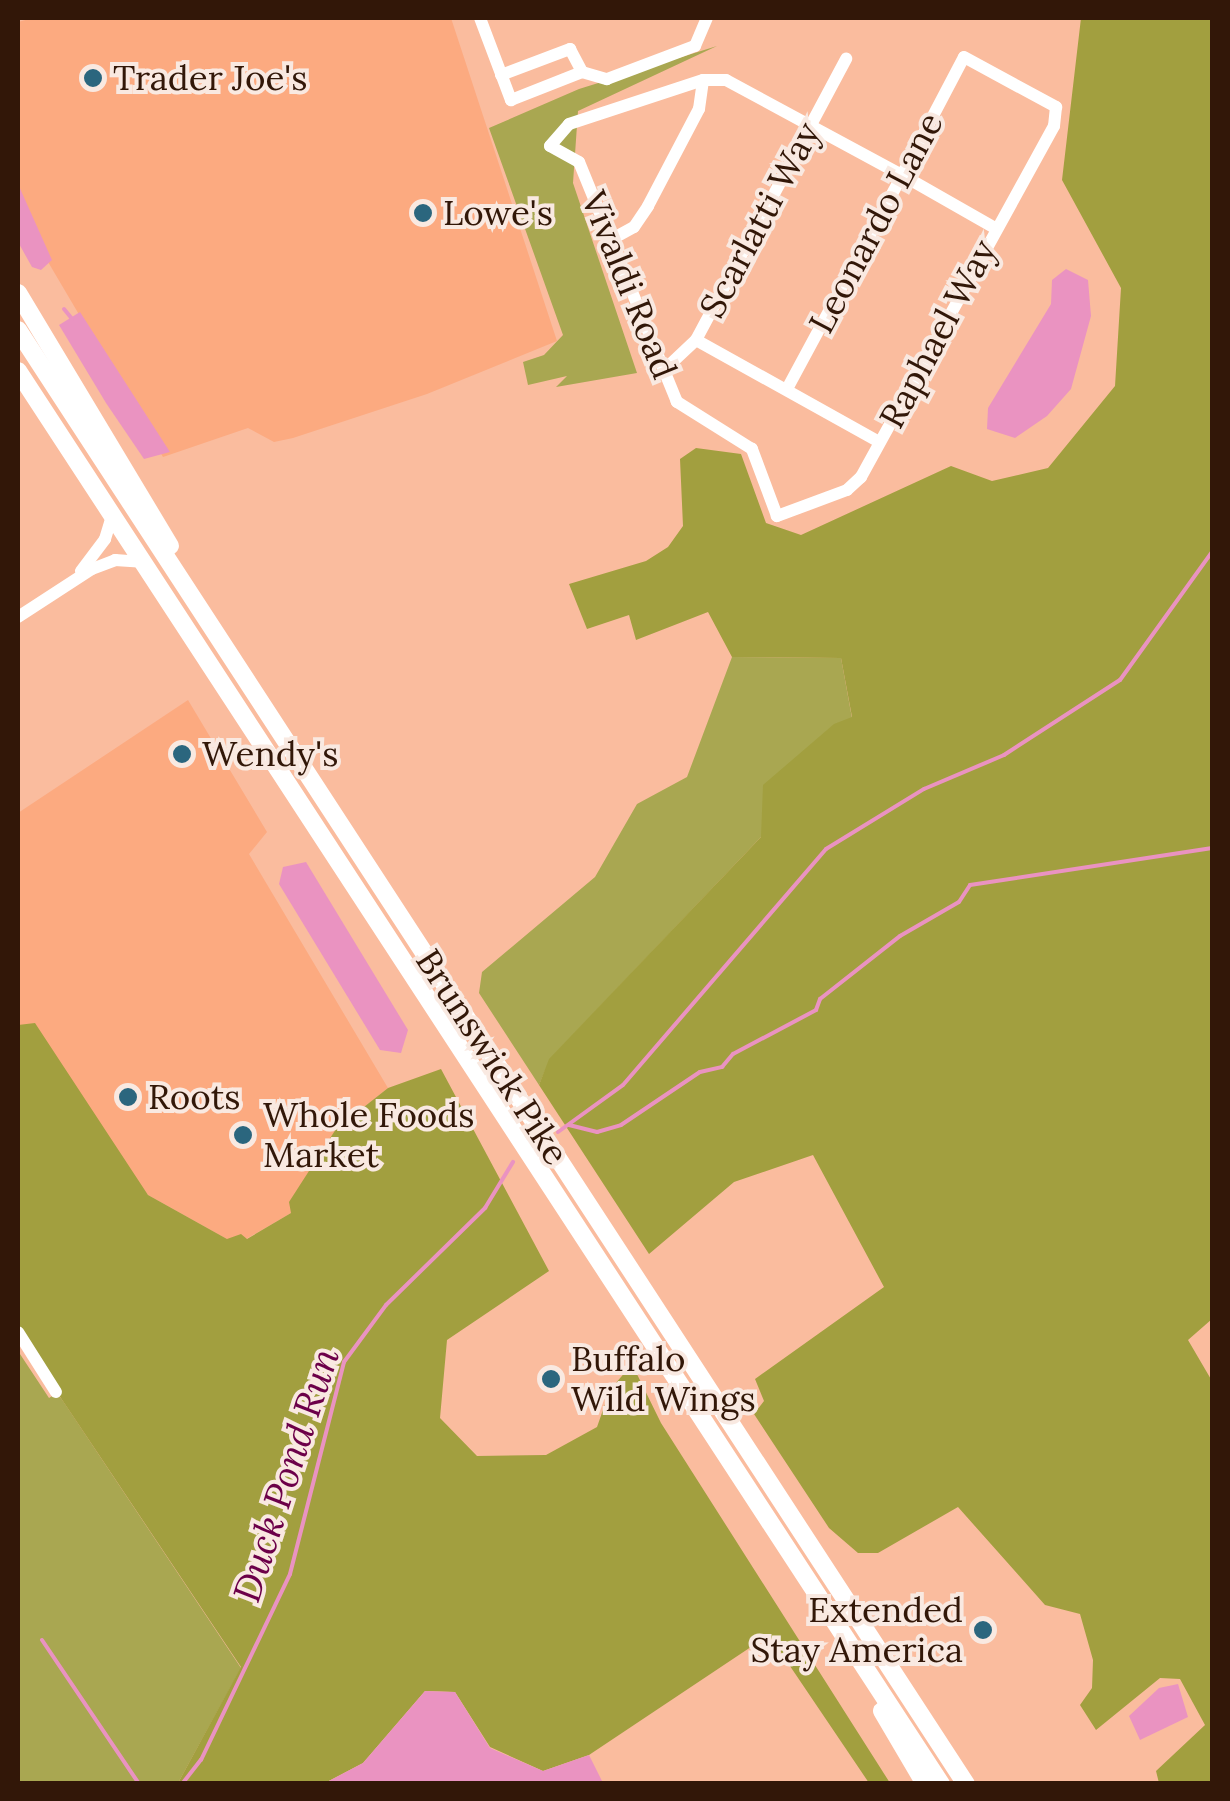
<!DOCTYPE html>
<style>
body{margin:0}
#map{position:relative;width:1230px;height:1801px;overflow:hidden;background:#fabc9e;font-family:Lora,serif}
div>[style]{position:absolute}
.built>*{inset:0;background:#fcaa80}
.green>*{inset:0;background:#a9a751}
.forest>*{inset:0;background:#a29f3f}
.water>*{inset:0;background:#ea93c1}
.stream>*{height:4px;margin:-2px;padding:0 2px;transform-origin:2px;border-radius:2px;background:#ea93c1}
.minor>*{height:12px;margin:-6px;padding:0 6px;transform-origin:6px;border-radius:6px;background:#fff}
.highway>*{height:18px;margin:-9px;padding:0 9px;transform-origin:9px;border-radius:9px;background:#fff}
.dots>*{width:28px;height:28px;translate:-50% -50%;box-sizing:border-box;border:5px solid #f9e9e1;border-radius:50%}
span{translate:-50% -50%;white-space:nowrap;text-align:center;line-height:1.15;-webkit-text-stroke:8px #f9e9e1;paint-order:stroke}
.poi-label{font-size:35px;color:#321708}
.left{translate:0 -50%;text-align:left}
.right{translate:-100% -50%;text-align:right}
.street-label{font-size:35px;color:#321708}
.water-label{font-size:38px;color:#6c0049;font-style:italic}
.frame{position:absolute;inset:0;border:20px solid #321708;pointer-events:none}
</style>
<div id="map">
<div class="built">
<div style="clip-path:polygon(33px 18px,451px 18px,557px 341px,427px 394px,293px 438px,274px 442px,248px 428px,163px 457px,18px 211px,18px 22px)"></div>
<div style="clip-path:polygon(188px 700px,267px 832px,249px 854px,388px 1088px,336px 1129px,291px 1213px,246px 1239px,227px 1239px,148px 1195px,18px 1025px,18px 813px)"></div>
</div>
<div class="green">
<div style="clip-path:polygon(717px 46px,578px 111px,573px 183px,637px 373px,556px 387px,567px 376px,528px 385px,523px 362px,544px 355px,563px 335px,489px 128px,579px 89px)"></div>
<div style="clip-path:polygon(732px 657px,841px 658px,852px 718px,761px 837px,550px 1059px,539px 1085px,479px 993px,482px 972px,595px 877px,637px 804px,687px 777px)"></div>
<div style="clip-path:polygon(18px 1351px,49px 1398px,57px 1393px,63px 1401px,241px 1668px,178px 1783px,18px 1783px)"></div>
</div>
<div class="forest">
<div style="clip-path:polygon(1081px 18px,1212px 18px,1212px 1319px,1188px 1340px,1212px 1381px,1212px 1783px,1159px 1783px,1156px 1771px,1205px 1725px,1180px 1679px,1160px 1678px,1096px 1730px,1080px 1705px,1092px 1688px,1093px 1660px,1080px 1614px,1045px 1605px,958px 1507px,878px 1553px,858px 1553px,829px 1528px,754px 1414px,764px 1401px,755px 1379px,884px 1287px,813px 1155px,734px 1182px,649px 1254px,539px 1085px,549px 1059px,761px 837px,763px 785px,834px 724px,852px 717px,841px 658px,732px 657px,708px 612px,636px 640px,629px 615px,587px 629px,569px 584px,646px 561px,668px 547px,683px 526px,680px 459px,696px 448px,741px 454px,766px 523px,801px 535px,951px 466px,992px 481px,1048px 468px,1115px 386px,1121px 288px,1062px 180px)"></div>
<div style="clip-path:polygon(35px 1023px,148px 1195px,227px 1239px,241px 1234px,247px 1239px,291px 1213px,289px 1202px,336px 1129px,388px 1088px,441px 1069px,549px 1271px,447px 1340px,440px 1418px,477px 1456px,546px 1455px,597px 1427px,610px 1390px,632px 1364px,661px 1423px,890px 1783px,869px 1783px,769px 1635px,589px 1755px,543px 1771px,490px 1747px,455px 1692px,425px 1691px,363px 1763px,325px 1783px,178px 1783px,241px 1667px,18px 1334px,18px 1025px)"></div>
</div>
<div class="water">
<div style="clip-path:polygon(18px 184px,52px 260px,41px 270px,32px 267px,18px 242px)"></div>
<div style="clip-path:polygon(1066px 269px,1088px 280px,1091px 316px,1071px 389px,1047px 416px,1015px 438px,987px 429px,988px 408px,1051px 304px,1052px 280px)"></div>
<div style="clip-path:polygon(80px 312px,170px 452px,144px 459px,106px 403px,59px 325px)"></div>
<div style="clip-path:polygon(306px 862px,408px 1030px,401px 1053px,380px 1050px,279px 884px,283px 867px)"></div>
<div style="clip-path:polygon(1178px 1684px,1188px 1717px,1140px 1740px,1129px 1716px,1159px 1688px)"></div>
<div style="clip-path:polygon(425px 1691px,455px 1692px,490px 1748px,543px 1771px,589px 1755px,603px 1783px,325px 1783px,363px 1763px)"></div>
</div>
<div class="stream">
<div style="left:64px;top:309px;width:13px;rotate:51deg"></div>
<div style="left:569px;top:1125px;width:29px;rotate:14deg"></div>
<div style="left:597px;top:1132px;width:25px;rotate:-16deg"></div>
<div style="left:621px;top:1125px;width:95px;rotate:-33.9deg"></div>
<div style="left:700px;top:1072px;width:23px;rotate:-13deg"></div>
<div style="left:722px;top:1067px;width:17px;rotate:-50deg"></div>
<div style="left:733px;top:1054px;width:94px;rotate:-27.9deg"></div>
<div style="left:816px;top:1010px;width:12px;rotate:-70deg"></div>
<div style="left:820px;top:999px;width:102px;rotate:-38.2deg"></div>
<div style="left:900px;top:936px;width:68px;rotate:-30deg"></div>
<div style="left:959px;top:902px;width:20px;rotate:-57deg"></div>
<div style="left:970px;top:885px;width:245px;rotate:-8.7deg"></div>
<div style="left:558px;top:1132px;width:80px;rotate:-35.9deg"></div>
<div style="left:623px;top:1085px;width:311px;rotate:-49.3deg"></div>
<div style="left:826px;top:849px;width:115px;rotate:-31.5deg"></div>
<div style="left:924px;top:789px;width:87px;rotate:-23deg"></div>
<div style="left:1004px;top:755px;width:138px;rotate:-32.9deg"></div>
<div style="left:1120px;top:680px;width:158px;rotate:-54.3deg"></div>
<div style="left:42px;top:1640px;width:174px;rotate:56deg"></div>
<div style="left:182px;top:1784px;width:31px;rotate:-52deg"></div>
<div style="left:201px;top:1760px;width:206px;rotate:-64.4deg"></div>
<div style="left:290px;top:1574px;width:219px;rotate:-75.7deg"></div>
<div style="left:344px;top:1362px;width:71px;rotate:-53.6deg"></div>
<div style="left:386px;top:1305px;width:139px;rotate:-44.4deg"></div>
<div style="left:485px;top:1208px;width:54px;rotate:-58.7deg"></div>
</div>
<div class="minor">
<div style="left:480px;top:18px;width:88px;rotate:69.3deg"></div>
<div style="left:511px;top:100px;width:76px;rotate:-21.5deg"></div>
<div style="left:501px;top:75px;width:74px;rotate:-20.6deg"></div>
<div style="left:570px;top:49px;width:26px;rotate:62deg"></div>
<div style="left:582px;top:72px;width:26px;rotate:16deg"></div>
<div style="left:607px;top:79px;width:94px;rotate:-20.6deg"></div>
<div style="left:695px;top:46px;width:30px;rotate:-67deg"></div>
<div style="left:612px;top:239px;width:25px;rotate:-29deg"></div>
<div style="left:634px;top:227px;width:25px;rotate:-56deg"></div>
<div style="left:648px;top:206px;width:110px;rotate:-62.3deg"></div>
<div style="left:699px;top:109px;width:29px;rotate:-82deg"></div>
<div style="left:696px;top:340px;width:210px;rotate:29.1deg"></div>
<div style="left:663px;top:371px;width:45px;rotate:-43.2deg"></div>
<div style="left:696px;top:340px;width:319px;rotate:-61.9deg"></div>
<div style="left:787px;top:389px;width:243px;rotate:-61.7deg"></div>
<div style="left:902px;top:175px;width:133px;rotate:-62.3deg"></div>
<div style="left:964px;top:57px;width:105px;rotate:28.5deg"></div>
<div style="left:1056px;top:107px;width:19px;rotate:96deg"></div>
<div style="left:1054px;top:126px;width:401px;rotate:118.8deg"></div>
<div style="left:861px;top:477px;width:19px;rotate:137deg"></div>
<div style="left:847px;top:490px;width:75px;rotate:159.6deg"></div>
<div style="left:777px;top:516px;width:72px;rotate:-110.5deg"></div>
<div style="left:752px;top:449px;width:89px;rotate:-147.9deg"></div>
<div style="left:677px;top:402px;width:259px;rotate:-112.2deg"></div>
<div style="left:579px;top:162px;width:33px;rotate:-151deg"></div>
<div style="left:550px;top:146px;width:29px;rotate:-49deg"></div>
<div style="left:569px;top:124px;width:141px;rotate:-18.2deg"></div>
<div style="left:703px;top:80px;width:23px"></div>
<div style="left:726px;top:80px;width:200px;rotate:28.4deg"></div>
<div style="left:902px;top:175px;width:107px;rotate:29.7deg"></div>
<div style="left:81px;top:571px;width:40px;rotate:-53deg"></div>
<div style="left:105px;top:539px;width:24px;rotate:-73deg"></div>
<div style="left:18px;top:617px;width:88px;rotate:-33deg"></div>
<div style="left:92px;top:569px;width:25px;rotate:-21deg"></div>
<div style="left:115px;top:560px;width:27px;rotate:4deg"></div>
<div style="left:18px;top:1332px;width:71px;rotate:57.7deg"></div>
</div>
<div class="highway">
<div style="left:18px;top:293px;width:295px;rotate:59deg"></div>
<div style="left:18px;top:330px;width:1736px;rotate:56.9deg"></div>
<div style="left:18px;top:371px;width:1688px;rotate:56.85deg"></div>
<div style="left:882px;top:1711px;width:85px;rotate:59.5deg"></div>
</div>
<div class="dots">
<div style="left:93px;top:78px;background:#2b667e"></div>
<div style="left:423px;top:213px;background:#2b667e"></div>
<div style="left:182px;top:754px;background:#2b667e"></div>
<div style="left:128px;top:1097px;background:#2b667e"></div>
<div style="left:243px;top:1135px;background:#2b667e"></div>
<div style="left:551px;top:1379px;background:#2b667e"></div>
<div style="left:983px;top:1630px;background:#2b667e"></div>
</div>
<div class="poi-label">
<span class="left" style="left:113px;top:78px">Trader Joe's</span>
<span class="left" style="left:443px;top:213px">Lowe's</span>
<span class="left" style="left:202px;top:754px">Wendy's</span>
<span class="left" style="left:148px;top:1097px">Roots</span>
<span class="left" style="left:263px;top:1135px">Whole Foods<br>Market</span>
<span class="left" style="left:571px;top:1379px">Buffalo<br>Wild Wings</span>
<span class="right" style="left:963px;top:1630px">Extended<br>Stay America</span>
</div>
<div class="street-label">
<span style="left:760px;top:220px;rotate:-62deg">Scarlatti Way</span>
<span style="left:876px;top:223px;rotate:-62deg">Leonardo Lane</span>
<span style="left:629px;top:285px;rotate:68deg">Vivaldi Road</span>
<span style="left:938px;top:334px;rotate:-62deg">Raphael Way</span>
<span style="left:492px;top:1057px;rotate:57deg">Brunswick Pike</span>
</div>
<div class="water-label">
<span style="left:286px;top:1475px;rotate:-72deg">Duck Pond Run</span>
</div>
<div class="frame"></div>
</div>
